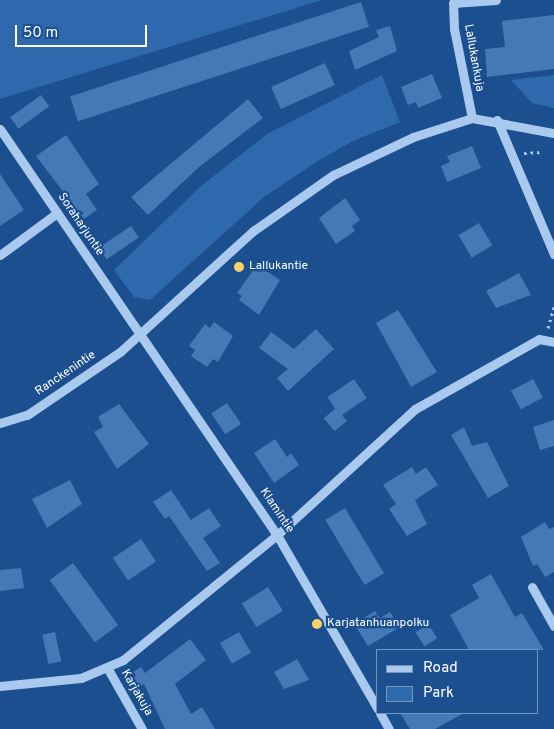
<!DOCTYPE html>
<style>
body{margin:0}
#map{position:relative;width:554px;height:729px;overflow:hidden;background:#1b4f8f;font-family:Overpass,sans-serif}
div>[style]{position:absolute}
.green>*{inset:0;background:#2e69ad}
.building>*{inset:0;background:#4478b7;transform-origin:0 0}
.path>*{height:3px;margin-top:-1.5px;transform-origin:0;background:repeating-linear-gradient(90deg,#a9c9ee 0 2.5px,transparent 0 6.5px)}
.minor>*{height:9px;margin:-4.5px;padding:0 4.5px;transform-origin:4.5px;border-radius:4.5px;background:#a9c9ee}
.dots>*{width:14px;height:14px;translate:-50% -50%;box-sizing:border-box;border:2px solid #1b4f8f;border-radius:50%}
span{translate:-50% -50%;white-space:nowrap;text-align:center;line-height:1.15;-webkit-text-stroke:4.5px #1b4f8f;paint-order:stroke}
.street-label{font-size:12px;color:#fff}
.poi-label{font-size:12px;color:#fff}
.left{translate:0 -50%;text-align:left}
.legend{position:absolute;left:376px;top:649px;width:162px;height:65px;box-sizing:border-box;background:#1b4f8f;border:1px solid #7695bc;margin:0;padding:6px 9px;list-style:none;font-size:15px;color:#fff}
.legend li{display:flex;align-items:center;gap:10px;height:25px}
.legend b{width:25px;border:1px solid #7695bc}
.scale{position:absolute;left:15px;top:25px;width:132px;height:22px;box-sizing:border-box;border:2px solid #fff;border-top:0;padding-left:6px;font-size:15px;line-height:18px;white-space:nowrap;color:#fff;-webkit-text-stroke:4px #1b4f8f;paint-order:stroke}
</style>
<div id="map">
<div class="green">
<div style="clip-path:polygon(0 0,322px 0,0 99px)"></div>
<div style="clip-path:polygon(382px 75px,400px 122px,353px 141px,316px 162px,264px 197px,150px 300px,134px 297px,114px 270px,201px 186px,267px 134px)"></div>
<div style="clip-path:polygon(554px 75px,554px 108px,532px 103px,511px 80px)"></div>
</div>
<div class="building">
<div style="left:361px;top:2px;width:26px;height:306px;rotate:72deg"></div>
<div style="clip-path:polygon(554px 15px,554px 69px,487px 77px,485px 49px,505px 47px,502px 21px)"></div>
<div style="clip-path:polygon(390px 26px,397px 51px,355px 70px,349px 51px,379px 37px,376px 30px)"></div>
<div style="left:325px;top:63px;width:24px;height:59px;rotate:66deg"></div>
<div style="clip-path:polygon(432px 74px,442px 98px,418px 108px,416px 102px,408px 105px,401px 87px)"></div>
<div style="left:41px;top:95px;width:14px;height:38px;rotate:54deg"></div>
<div style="clip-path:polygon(248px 99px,263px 118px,199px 167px,148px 215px,131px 197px)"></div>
<div style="clip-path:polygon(66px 135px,99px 184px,86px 194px,97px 210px,84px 219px,36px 156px)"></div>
<div style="clip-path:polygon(472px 146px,481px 168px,447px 182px,441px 166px,450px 162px,447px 156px)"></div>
<div style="clip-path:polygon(0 174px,24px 210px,0 226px)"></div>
<div style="clip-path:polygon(345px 198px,360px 220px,352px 226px,355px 231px,336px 244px,319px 218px)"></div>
<div style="left:479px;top:223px;width:26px;height:24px;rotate:59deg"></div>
<div style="left:131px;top:226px;width:14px;height:39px;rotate:56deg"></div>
<div style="clip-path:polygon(262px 268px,280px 280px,259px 315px,239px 300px,242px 296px,237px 293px,254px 269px,259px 272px)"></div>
<div style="clip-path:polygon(519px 273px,531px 295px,496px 308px,486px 291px)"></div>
<div style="clip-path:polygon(398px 310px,437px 372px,411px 387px,376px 323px)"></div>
<div style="clip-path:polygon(214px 322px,233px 336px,218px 362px,213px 359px,207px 367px,191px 356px,195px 350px,189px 346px,205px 324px,210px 328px)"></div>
<div style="clip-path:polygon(316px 329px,334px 349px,288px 391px,277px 378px,288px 369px,259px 348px,271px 332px,294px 349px)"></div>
<div style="left:354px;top:379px;width:23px;height:32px;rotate:56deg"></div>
<div style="left:533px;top:379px;width:21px;height:25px;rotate:62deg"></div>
<div style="left:227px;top:403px;width:25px;height:19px;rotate:56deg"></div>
<div style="clip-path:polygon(119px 404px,149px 444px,117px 469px,94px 432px,103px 427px,98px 417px)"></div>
<div style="left:336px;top:408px;width:17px;height:16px;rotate:50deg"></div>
<div style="clip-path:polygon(554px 420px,554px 446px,540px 450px,533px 427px)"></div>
<div style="clip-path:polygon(464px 427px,472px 446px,487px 442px,509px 486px,488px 498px,451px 435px)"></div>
<div style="clip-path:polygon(275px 439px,287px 457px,291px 453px,299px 465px,274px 483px,254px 453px)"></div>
<div style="clip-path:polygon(412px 467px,416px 474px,426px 467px,438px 485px,415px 500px,427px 524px,407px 536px,389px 509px,396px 504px,383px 485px)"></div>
<div style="clip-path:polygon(70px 480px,82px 504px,47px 528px,32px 499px)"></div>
<div style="clip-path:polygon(171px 490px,191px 520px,209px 508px,221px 526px,203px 538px,220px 563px,207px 571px,169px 516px,165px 519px,153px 502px)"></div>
<div style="left:345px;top:508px;width:76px;height:23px;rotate:59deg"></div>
<div style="clip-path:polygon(545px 522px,549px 529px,554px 527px,554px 572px,545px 577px,537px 564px,533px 566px,521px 537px)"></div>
<div style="left:141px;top:539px;width:27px;height:34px;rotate:56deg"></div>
<div style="left:73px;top:563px;width:77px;height:29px;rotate:54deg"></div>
<div style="clip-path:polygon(21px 568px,24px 588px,0 591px,0 570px)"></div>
<div style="clip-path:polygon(491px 574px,515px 617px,522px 613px,544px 650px,469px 650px,450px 615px,479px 598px,472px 585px)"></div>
<div style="left:268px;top:587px;width:28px;height:31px;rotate:58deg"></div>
<div style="clip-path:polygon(375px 611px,380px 618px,390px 612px,400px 627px,368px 646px,354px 624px)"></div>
<div style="left:428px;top:624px;width:17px;height:15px;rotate:57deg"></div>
<div style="left:55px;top:632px;width:30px;height:13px;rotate:78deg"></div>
<div style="left:239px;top:632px;width:24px;height:22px;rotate:60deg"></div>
<div style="clip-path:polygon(190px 639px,206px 660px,175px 684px,191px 714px,202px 707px,215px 729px,165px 729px,144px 684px,137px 689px,128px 675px,141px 667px,145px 673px)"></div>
<div style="clip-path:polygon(297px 659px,309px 680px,284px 689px,274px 672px)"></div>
<div style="clip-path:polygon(400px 713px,464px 713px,435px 729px,410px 729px)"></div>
</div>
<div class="path">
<div style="left:524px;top:153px;width:17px;rotate:-3deg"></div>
<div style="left:548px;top:328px;width:22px;rotate:-74deg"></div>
</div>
<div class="minor">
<div style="left:472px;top:118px;width:91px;rotate:-101.4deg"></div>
<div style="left:454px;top:29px;width:26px;rotate:-92deg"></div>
<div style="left:453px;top:3px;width:43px;rotate:-4deg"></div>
<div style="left:497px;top:120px;width:146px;rotate:67deg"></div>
<div style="left:0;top:129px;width:491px;rotate:55.7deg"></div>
<div style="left:277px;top:535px;width:201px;rotate:59.9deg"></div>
<div style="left:0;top:255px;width:71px;rotate:-36.4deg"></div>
<div style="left:0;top:423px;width:28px;rotate:-17deg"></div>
<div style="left:27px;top:415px;width:114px;rotate:-34.2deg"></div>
<div style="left:121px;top:351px;width:178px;rotate:-42.3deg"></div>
<div style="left:253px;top:231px;width:98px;rotate:-35deg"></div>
<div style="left:333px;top:175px;width:89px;rotate:-25.4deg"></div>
<div style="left:413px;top:137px;width:62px;rotate:-17.9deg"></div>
<div style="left:472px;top:118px;width:83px;rotate:10.4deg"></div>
<div style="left:532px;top:587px;width:45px;rotate:60.6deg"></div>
<div style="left:108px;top:669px;width:69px;rotate:60.5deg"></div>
<div style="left:0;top:686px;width:81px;rotate:-5.6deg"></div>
<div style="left:81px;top:678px;width:46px;rotate:-23.2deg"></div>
<div style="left:123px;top:660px;width:198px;rotate:-39.1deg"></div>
<div style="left:277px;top:535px;width:187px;rotate:-42.4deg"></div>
<div style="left:415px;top:409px;width:142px;rotate:-29.4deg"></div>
<div style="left:539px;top:339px;width:15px;rotate:11deg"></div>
<div style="left:380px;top:713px;width:18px;rotate:61deg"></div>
</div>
<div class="dots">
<div style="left:239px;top:267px;background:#ffd166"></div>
<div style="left:317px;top:624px;background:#ffd166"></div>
</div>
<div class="street-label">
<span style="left:473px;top:58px;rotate:80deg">Lallukankuja</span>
<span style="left:80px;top:225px;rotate:56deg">Soraharjuntie</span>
<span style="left:66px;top:374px;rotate:-34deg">Ranckenintie</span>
<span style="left:276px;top:511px;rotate:56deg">Klamintie</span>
<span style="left:136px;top:693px;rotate:60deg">Karjakuja</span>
</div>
<div class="poi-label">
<span class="left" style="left:249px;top:267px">Lallukantie</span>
<span class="left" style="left:327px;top:624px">Karjatanhuanpolku</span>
</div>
<ul class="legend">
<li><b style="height:6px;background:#a9c9ee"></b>Road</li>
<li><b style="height:14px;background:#2e69ad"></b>Park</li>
</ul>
<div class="scale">50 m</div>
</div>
